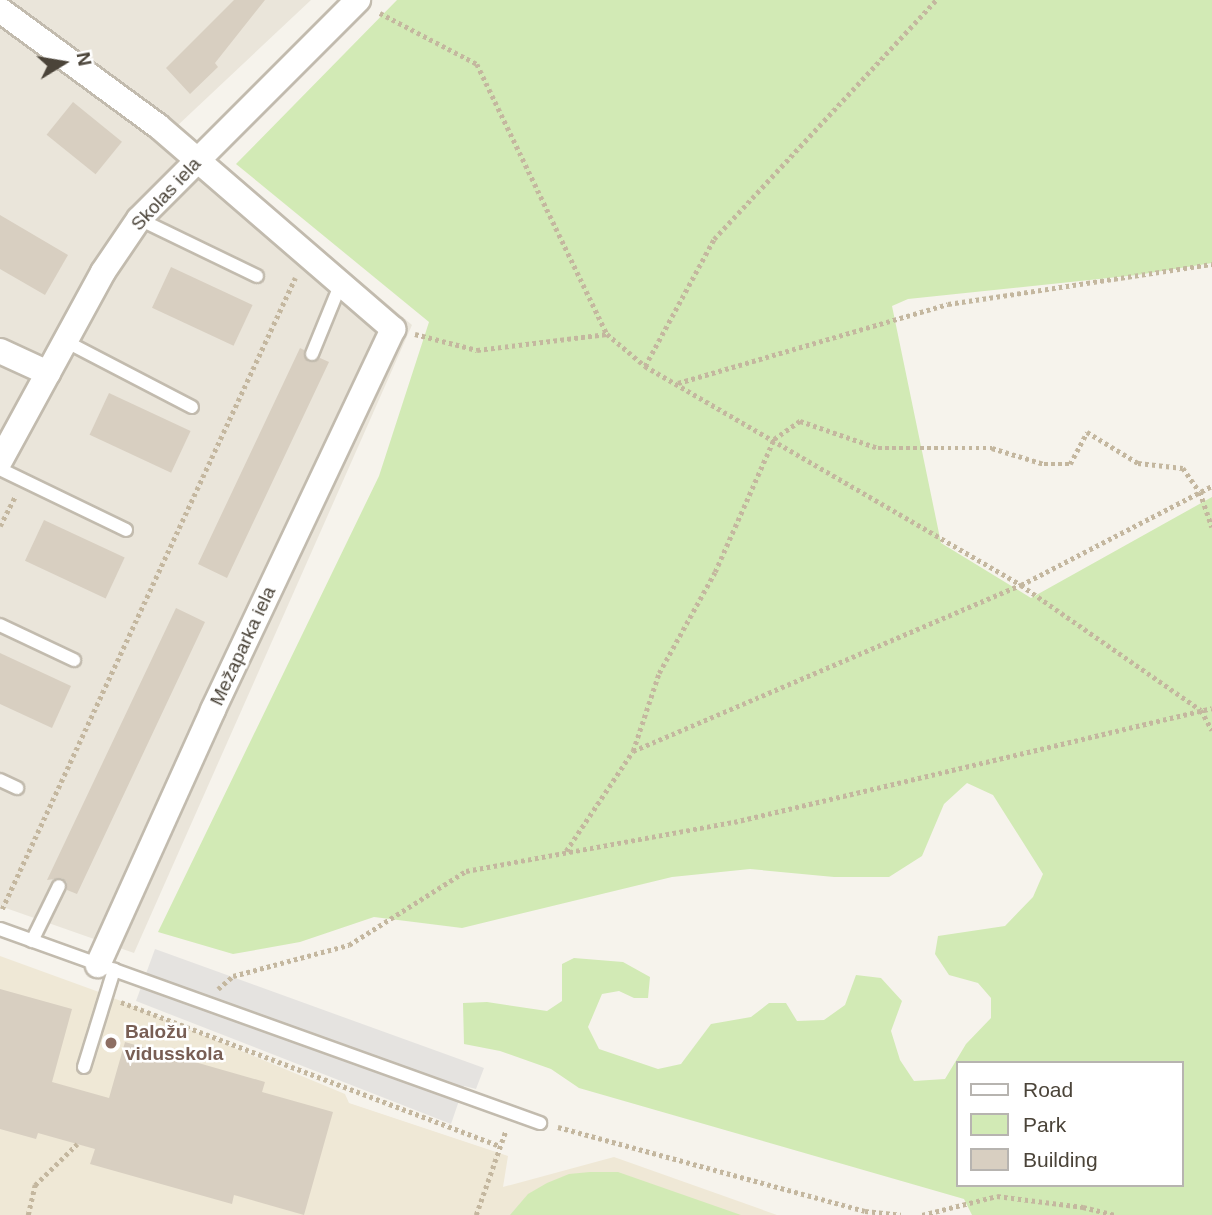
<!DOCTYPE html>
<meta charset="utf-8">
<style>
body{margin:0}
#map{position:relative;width:1212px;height:1215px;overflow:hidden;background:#f6f3ec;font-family:Arial,sans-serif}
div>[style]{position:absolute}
.residential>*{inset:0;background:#eae5da}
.education>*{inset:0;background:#efe8d6}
.green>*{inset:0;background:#d2eab5}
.parking>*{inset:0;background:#e5e3e0}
.building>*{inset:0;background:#d8cfc1;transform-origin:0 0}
.path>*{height:4.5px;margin-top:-2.25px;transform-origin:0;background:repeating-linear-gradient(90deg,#c4b79f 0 3.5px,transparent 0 7px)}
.roads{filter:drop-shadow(2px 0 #c2bbae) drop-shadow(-2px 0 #c2bbae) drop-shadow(0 2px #c2bbae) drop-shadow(0 -2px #c2bbae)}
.lane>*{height:12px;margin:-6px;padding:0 6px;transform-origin:6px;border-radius:6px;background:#fff}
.street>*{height:24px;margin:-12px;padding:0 12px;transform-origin:12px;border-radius:12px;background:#fff}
.dots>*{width:19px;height:19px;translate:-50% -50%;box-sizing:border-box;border:4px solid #fff;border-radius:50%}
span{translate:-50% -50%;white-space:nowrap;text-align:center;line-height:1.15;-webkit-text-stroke:5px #fff;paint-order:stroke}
.street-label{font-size:19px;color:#4b4439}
.education-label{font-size:19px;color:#785e54;font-weight:700}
.left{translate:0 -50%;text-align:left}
.legend{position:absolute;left:956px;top:1061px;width:228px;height:126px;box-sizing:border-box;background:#fff;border:2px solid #b7b4b0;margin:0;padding:9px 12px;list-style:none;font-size:21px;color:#4b4439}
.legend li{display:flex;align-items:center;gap:14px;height:35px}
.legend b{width:35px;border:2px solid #b7b4b0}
.north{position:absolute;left:28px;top:28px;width:70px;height:70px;-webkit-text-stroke:5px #fff;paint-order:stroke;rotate:79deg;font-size:19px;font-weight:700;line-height:28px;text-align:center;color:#4b4439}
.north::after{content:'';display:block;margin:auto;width:24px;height:32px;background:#4b4439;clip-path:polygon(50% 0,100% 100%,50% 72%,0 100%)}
</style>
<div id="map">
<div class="residential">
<div style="clip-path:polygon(0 0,311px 0,177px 126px,412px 325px,134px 953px,0 906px)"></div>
</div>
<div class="education">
<div style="clip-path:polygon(0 956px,99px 992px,345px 1094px,349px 1103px,508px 1156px,503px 1187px,614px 1157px,777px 1215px,0 1215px)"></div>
</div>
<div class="green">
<div style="clip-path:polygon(evenodd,397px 0,1212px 0,1212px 263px,1137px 275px,908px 299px,892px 306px,941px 543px,1031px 598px,1212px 497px,1212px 1215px,972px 1215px,964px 1199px,579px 1088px,551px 1069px,500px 1051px,464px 1044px,463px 1003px,487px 1002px,547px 1011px,562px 1001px,562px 964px,574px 958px,623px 962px,650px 977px,648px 998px,634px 998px,619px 991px,602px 994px,588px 1027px,599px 1049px,658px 1069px,681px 1064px,711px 1024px,751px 1017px,769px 1003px,786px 1003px,797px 1021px,824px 1020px,845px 1005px,856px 975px,881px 978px,902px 1001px,891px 1031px,900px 1060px,914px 1081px,945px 1079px,966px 1044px,991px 1018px,991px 998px,978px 983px,949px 975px,935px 954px,938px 936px,1005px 926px,1033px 897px,1043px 874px,993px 795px,967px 783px,944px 804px,922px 856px,889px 877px,834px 877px,750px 869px,672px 877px,462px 928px,374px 917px,300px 942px,233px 954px,158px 932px,379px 476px,429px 322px,236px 164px,397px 0,958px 1063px,1182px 1063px,1182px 1185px,958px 1185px,958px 1063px)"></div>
<div style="clip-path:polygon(590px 1172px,618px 1172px,741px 1215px,510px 1215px,528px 1194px,547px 1183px,569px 1174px)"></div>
</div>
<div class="parking">
<div style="clip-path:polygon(155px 949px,484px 1068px,476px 1089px,464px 1086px,451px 1124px,136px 1001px)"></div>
</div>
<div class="building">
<div style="clip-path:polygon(234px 0,265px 0,215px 63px,218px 67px,190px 94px,166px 68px)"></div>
<div style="left:73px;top:102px;width:63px;height:42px;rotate:39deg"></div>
<div style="clip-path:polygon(0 215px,68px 255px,45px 295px,0 269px)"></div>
<div style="left:171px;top:267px;width:90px;height:45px;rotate:25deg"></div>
<div style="clip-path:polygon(300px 348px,304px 350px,308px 362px,314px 362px,320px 358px,329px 362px,227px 578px,198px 564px)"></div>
<div style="left:109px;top:393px;width:90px;height:46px;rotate:25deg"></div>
<div style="left:44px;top:520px;width:89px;height:45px;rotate:25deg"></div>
<div style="clip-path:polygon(176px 608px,205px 622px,77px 894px,67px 890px,67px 882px,62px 878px,47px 880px)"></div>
<div style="clip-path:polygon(0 653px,71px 686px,52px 728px,0 704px)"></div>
<div style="clip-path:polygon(0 989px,72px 1009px,52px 1082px,109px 1098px,125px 1042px,265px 1082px,262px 1092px,333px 1112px,304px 1215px,234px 1195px,232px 1204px,90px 1164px,95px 1149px,38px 1133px,36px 1139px,0 1129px)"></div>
</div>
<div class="path">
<div style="left:380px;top:13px;width:110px;rotate:27.7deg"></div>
<div style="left:477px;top:64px;width:300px;rotate:64.3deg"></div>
<div style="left:607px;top:334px;width:50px;rotate:40.1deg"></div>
<div style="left:645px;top:366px;width:435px;rotate:30.2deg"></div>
<div style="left:1021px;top:585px;width:219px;rotate:34.8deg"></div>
<div style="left:1201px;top:710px;width:23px;rotate:61deg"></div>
<div style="left:415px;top:334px;width:64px;rotate:14.5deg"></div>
<div style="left:477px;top:350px;width:131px;rotate:-7deg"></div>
<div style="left:645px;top:366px;width:145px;rotate:-61.5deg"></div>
<div style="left:714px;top:239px;width:326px;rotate:-47.1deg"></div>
<div style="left:678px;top:383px;width:281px;rotate:-16.3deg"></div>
<div style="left:948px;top:304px;width:267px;rotate:-8.6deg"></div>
<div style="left:0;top:526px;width:34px;rotate:-63deg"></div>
<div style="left:633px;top:751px;width:82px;rotate:-71.6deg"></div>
<div style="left:659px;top:673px;width:115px;rotate:-61deg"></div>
<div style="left:715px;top:572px;width:145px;rotate:-66.1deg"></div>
<div style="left:774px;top:439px;width:32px;rotate:-35deg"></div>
<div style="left:800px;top:421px;width:83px;rotate:19.1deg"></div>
<div style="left:878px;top:448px;width:114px"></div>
<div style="left:992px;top:448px;width:54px;rotate:17.1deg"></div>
<div style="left:1044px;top:464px;width:26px"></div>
<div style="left:1070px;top:464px;width:36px;rotate:-62deg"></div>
<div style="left:1087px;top:432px;width:60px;rotate:31.3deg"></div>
<div style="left:1138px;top:463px;width:45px;rotate:6.3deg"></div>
<div style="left:1183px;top:468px;width:29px;rotate:55deg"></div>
<div style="left:1200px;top:492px;width:37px;rotate:71deg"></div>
<div style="left:566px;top:851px;width:120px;rotate:-56.2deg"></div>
<div style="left:633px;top:751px;width:422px;rotate:-23.2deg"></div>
<div style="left:1021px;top:585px;width:215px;rotate:-27.4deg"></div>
<div style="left:2px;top:909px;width:696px;rotate:-65.09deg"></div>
<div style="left:218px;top:989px;width:20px;rotate:-41deg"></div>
<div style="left:233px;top:976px;width:120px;rotate:-15deg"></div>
<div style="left:349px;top:945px;width:138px;rotate:-32.3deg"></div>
<div style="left:466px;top:871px;width:272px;rotate:-10.4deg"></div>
<div style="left:734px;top:822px;width:491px;rotate:-13.4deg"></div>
<div style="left:121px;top:1002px;width:405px;rotate:20.8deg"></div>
<div style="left:558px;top:1127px;width:318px;rotate:15.3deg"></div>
<div style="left:865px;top:1211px;width:36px;rotate:6deg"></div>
<div style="left:28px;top:1215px;width:31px;rotate:-77deg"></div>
<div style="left:35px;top:1185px;width:59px;rotate:-44.3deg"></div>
<div style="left:476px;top:1215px;width:90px;rotate:-70.6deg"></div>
<div style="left:922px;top:1215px;width:77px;rotate:-14.2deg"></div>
<div style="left:997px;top:1196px;width:87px;rotate:7.3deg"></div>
<div style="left:1083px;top:1207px;width:33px;rotate:14deg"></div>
</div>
<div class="roads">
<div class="lane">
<div style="left:139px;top:219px;width:131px;rotate:25.8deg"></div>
<div style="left:65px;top:341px;width:143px;rotate:27.5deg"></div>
<div style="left:312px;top:354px;width:77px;rotate:-67.8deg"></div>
<div style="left:0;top:469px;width:140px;rotate:25.8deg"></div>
<div style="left:0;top:625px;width:82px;rotate:25.3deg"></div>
<div style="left:0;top:780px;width:19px;rotate:25deg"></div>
<div style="left:0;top:929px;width:574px;rotate:19.76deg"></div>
<div style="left:32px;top:941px;width:61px;rotate:-63.9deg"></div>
<div style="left:84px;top:1067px;width:102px;rotate:-72.8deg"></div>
</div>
<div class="street">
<div style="left:0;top:10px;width:196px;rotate:36.3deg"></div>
<div style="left:158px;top:126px;width:311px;rotate:40.8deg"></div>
<div style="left:393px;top:329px;width:421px;rotate:115.3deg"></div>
<div style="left:213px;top:710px;width:280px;rotate:114.3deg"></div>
<div style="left:0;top:351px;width:53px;rotate:24.6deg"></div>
<div style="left:0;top:461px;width:215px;rotate:-61.4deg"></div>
<div style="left:103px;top:272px;width:64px;rotate:-55.8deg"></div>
<div style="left:139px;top:219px;width:310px;rotate:-45deg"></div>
</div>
</div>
<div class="dots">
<div style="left:111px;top:1043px;background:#8d6e63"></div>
</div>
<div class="street-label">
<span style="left:166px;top:194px;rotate:-47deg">Skolas iela</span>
<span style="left:243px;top:646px;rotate:-65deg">Mežaparka iela</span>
</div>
<div class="education-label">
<span class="left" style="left:125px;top:1043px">Baložu<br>vidusskola</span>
</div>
<ul class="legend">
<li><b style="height:9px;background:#fff"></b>Road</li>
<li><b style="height:19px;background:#d2eab5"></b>Park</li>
<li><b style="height:19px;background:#d8cfc1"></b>Building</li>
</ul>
<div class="north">N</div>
</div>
